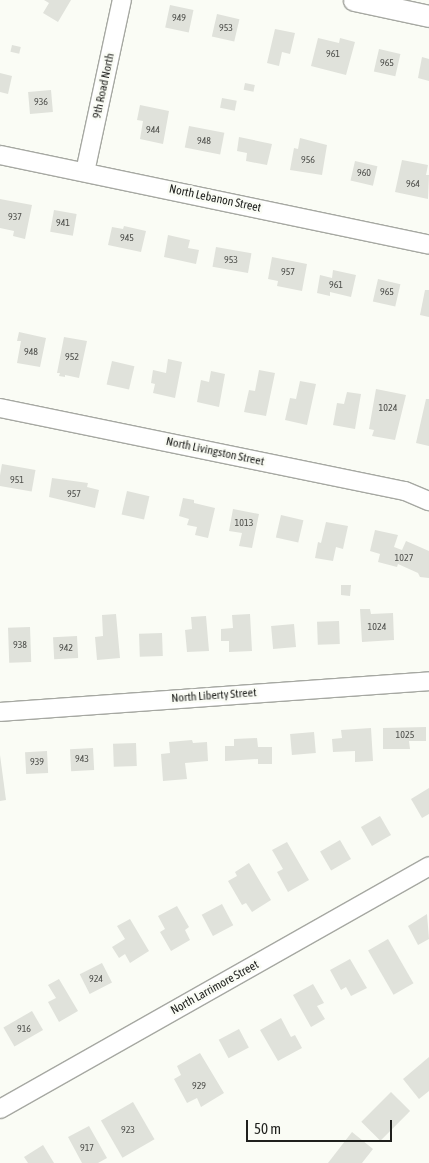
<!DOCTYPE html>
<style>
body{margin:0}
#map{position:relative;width:429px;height:1163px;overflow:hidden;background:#fafcf5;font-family:"Asap Condensed",sans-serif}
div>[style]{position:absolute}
.building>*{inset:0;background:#e0e2db;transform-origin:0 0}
.roads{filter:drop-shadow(1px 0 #a6a8a2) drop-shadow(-1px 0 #a6a8a2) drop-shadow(0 1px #a6a8a2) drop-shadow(0 -1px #a6a8a2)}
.minor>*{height:18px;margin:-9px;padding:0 9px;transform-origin:9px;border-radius:9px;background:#fff}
.tertiary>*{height:21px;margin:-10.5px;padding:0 10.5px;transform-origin:10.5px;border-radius:10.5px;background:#fff}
span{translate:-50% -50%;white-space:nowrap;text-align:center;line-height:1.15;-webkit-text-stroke:5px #fafcf5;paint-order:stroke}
.number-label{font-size:10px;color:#4f504c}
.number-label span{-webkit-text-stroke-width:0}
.street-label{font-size:12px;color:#1f201d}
.scale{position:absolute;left:246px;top:1120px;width:146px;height:22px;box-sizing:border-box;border:2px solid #1f201d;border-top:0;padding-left:6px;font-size:15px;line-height:18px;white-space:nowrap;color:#1f201d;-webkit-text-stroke:4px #fafcf5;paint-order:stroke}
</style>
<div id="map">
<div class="building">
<div style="clip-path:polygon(44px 0,71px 0,58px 22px,43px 13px,49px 3px)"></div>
<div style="left:170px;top:5px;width:24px;height:23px;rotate:12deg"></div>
<div style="left:217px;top:14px;width:23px;height:23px;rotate:13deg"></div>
<div style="clip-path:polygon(275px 29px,295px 33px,290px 54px,282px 52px,279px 66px,267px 63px)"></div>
<div style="clip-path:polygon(318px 38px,339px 43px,340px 38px,355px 42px,346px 75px,311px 66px)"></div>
<div style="left:12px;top:45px;width:9px;height:7px;rotate:13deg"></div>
<div style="left:379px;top:49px;width:22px;height:23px;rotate:13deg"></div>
<div style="clip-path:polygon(422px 57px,429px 59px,429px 81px,418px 78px)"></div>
<div style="clip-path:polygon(0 73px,12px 76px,8px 94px,0 92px)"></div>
<div style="left:245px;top:83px;width:10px;height:7px;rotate:11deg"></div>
<div style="left:51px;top:90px;width:22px;height:23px;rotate:85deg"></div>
<div style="left:222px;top:98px;width:15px;height:10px;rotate:11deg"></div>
<div style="clip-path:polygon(140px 105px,169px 111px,163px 144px,140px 139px,143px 121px,137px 120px)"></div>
<div style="left:189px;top:126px;width:36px;height:22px;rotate:11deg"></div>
<div style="clip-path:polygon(239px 137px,272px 144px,267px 165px,246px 161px,247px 153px,237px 151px)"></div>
<div style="clip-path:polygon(300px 138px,327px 145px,322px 175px,290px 170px,294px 148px,298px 149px)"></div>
<div style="clip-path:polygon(402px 160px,428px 165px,426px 175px,429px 175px,428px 199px,395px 192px)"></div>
<div style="left:355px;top:161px;width:23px;height:20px;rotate:13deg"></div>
<div style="clip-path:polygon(0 199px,32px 205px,25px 239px,13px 236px,14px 231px,0 228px)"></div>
<div style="left:54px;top:210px;width:23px;height:22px;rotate:10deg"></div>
<div style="clip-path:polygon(124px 226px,146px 231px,141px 252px,108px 245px,112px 227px,123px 229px)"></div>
<div style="clip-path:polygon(168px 235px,190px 240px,188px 248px,199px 250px,196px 264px,164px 257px)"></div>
<div style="left:216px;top:247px;width:36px;height:20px;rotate:10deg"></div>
<div style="clip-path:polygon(272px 257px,307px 264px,302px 291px,277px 286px,278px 281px,268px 279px)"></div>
<div style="clip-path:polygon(333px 270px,356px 275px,351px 297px,330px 292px,330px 296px,317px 293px,320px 275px,332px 278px)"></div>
<div style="left:378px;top:279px;width:23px;height:23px;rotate:13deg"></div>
<div style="clip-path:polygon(425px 290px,429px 290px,429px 317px,420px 315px)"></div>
<div style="clip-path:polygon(19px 332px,46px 338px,40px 367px,17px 363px,21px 341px,17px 341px)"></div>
<div style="clip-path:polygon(64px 337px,87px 341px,79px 378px,65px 375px,65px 377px,59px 376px,60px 373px,57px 373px)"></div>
<div style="clip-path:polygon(168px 359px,182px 362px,175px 398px,153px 393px,155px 384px,151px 383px,153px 370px,166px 373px)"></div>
<div style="left:112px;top:361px;width:23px;height:24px;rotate:13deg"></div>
<div style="clip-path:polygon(259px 370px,275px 373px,266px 416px,244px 412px,249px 390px,255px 391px)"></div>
<div style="clip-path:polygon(211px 371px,225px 374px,219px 407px,197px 402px,201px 380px,209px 382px)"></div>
<div style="clip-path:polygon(300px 381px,316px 384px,307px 425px,285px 420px,290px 398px,296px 399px)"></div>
<div style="clip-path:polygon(376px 389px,406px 395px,395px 440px,372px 436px,374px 430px,369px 429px)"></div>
<div style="clip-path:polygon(347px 392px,361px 394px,355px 429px,333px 425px,337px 403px,344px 404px)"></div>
<div style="clip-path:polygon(426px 399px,429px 399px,429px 446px,416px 443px)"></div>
<div style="left:2px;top:464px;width:34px;height:22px;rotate:10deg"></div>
<div style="clip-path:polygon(52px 478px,88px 483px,87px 487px,99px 490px,95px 508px,49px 497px)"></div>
<div style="left:127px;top:491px;width:23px;height:24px;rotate:13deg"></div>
<div style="clip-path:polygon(183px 498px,194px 500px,194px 503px,215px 508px,208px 538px,195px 535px,197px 527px,187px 525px,189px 519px,179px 516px)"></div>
<div style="clip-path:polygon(233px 509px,259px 514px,252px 548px,239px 546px,242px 533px,229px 531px)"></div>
<div style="left:281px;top:515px;width:23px;height:23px;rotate:13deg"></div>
<div style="clip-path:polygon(326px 522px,348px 526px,343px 549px,336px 547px,333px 561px,315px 558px,318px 542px,321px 543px)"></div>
<div style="clip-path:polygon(375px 530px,398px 535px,394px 547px,402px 550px,406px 541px,429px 551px,429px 578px,420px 577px,418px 573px,398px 564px,397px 567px,378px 562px,380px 554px,370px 551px)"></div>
<div style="clip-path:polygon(341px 585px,351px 585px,350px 596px,341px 595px)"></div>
<div style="clip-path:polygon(360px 609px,370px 609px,371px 614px,393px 613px,394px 640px,362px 642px)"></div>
<div style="clip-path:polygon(116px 614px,120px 658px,97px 660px,95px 637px,103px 636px,102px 615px)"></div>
<div style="clip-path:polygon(250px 614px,252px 651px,229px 652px,229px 641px,221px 641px,221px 629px,233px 628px,232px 615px)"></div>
<div style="clip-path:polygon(206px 616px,209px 651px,187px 652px,185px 630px,192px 629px,191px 617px)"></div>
<div style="left:339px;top:621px;width:23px;height:22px;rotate:88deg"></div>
<div style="left:294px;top:624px;width:23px;height:23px;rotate:85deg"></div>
<div style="left:30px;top:627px;width:35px;height:22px;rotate:88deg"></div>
<div style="left:162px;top:633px;width:23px;height:23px;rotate:88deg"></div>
<div style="left:77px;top:636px;width:22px;height:24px;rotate:87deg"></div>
<div style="clip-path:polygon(426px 727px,426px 741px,409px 741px,410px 749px,383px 749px,383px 728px)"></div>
<div style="clip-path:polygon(371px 728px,373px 761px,355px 762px,355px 751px,333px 752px,332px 739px,342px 738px,341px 730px)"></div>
<div style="left:314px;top:732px;width:21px;height:24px;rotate:85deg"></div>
<div style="clip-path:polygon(257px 738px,258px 747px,272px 747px,272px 764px,258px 764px,258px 759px,225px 761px,225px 746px,234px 746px,234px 739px)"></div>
<div style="clip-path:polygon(192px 740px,193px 743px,207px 742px,208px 761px,185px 763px,187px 779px,163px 781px,161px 754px,170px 753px,169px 742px)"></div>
<div style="left:136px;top:743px;width:23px;height:23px;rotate:88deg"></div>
<div style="left:93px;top:748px;width:22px;height:23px;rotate:87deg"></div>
<div style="left:47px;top:751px;width:22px;height:22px;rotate:87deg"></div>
<div style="clip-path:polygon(0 755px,6px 800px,0 801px)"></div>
<div style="clip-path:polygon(429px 788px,429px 814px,422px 818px,411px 799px)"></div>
<div style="left:380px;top:816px;width:22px;height:22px;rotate:60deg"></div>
<div style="left:340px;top:840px;width:22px;height:23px;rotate:60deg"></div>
<div style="clip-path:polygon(287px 842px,309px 880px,288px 892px,277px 872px,283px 869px,272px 850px)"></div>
<div style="clip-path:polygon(249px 863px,271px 900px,252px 912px,246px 903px,242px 905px,228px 881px,237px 876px,235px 872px)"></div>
<div style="left:222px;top:904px;width:24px;height:23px;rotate:62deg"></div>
<div style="clip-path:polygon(177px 906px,189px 927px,185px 930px,190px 940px,171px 951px,160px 932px,165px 929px,158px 916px)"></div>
<div style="clip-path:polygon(427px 914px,429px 939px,418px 945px,408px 926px)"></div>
<div style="clip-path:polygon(130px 919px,149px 951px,130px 963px,125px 954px,119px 958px,112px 947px,125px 939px,117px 926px)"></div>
<div style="left:388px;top:939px;width:51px;height:23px;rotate:60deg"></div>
<div style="clip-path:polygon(350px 959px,367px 988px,351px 996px,346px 987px,341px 990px,330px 970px)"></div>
<div style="left:102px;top:963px;width:22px;height:25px;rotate:63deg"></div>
<div style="clip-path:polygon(59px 979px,78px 1011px,59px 1022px,48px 1002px,56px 998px,48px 985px)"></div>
<div style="clip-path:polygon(313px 984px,324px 1003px,317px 1006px,325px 1019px,311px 1027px,293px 995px)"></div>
<div style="left:32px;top:1011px;width:22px;height:33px;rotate:60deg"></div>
<div style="clip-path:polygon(281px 1018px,291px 1037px,295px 1035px,302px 1048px,278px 1061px,260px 1030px)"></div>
<div style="left:239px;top:1029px;width:21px;height:23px;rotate:62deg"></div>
<div style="clip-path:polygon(200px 1053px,224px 1093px,201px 1107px,197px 1098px,187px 1103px,174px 1079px,181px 1075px,177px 1066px)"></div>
<div style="clip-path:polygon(429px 1057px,429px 1091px,419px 1099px,403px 1079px)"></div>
<div style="left:391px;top:1092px;width:27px;height:42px;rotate:45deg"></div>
<div style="left:133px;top:1102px;width:43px;height:37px;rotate:60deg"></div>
<div style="clip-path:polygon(89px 1126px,107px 1158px,98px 1163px,82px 1163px,68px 1137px)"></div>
<div style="clip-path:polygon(352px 1132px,373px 1149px,362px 1163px,328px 1163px)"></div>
<div style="clip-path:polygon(43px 1145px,54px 1163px,28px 1163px,24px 1157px)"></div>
</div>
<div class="roads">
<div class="minor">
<div style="left:0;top:155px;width:438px;rotate:11.8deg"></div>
<div style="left:85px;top:172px;width:176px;rotate:-77.9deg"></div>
<div style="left:0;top:408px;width:413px;rotate:11.6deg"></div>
<div style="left:405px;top:491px;width:26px;rotate:23deg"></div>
<div style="left:0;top:712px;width:430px;rotate:-4.1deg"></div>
<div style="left:0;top:1109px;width:493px;rotate:-29.5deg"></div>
</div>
<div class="tertiary">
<div style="left:354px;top:0;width:77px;rotate:12deg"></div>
</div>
</div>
<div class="number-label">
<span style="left:179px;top:18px">949</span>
<span style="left:226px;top:28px">953</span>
<span style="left:333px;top:54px">961</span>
<span style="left:387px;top:63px">965</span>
<span style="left:41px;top:102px">936</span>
<span style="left:153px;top:130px">944</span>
<span style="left:204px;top:141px">948</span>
<span style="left:308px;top:160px">956</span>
<span style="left:364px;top:173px">960</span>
<span style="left:413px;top:184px">964</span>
<span style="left:15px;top:217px">937</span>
<span style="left:63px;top:223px">941</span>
<span style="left:127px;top:238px">945</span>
<span style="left:231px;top:260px">953</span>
<span style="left:288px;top:272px">957</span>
<span style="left:336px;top:285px">961</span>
<span style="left:387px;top:292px">965</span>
<span style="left:31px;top:352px">948</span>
<span style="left:72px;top:357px">952</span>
<span style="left:388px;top:408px">1024</span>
<span style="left:17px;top:480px">951</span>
<span style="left:74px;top:494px">957</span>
<span style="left:244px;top:523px">1013</span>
<span style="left:404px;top:558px">1027</span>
<span style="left:377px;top:627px">1024</span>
<span style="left:20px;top:645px">938</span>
<span style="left:66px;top:648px">942</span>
<span style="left:405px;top:735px">1025</span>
<span style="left:82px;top:759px">943</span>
<span style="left:37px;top:762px">939</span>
<span style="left:96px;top:979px">924</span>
<span style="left:24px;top:1029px">916</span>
<span style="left:199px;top:1086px">929</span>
<span style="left:128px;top:1130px">923</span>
<span style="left:87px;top:1148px">917</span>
</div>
<div class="street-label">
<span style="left:104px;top:86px;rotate:-78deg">9th Road North</span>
<span style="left:215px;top:199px;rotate:12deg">North Lebanon Street</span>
<span style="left:215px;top:452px;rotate:12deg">North Livingston Street</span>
<span style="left:214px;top:696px;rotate:-4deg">North Liberty Street</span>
<span style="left:215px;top:988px;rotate:-29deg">North Larrimore Street</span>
</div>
<div class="scale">50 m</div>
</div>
